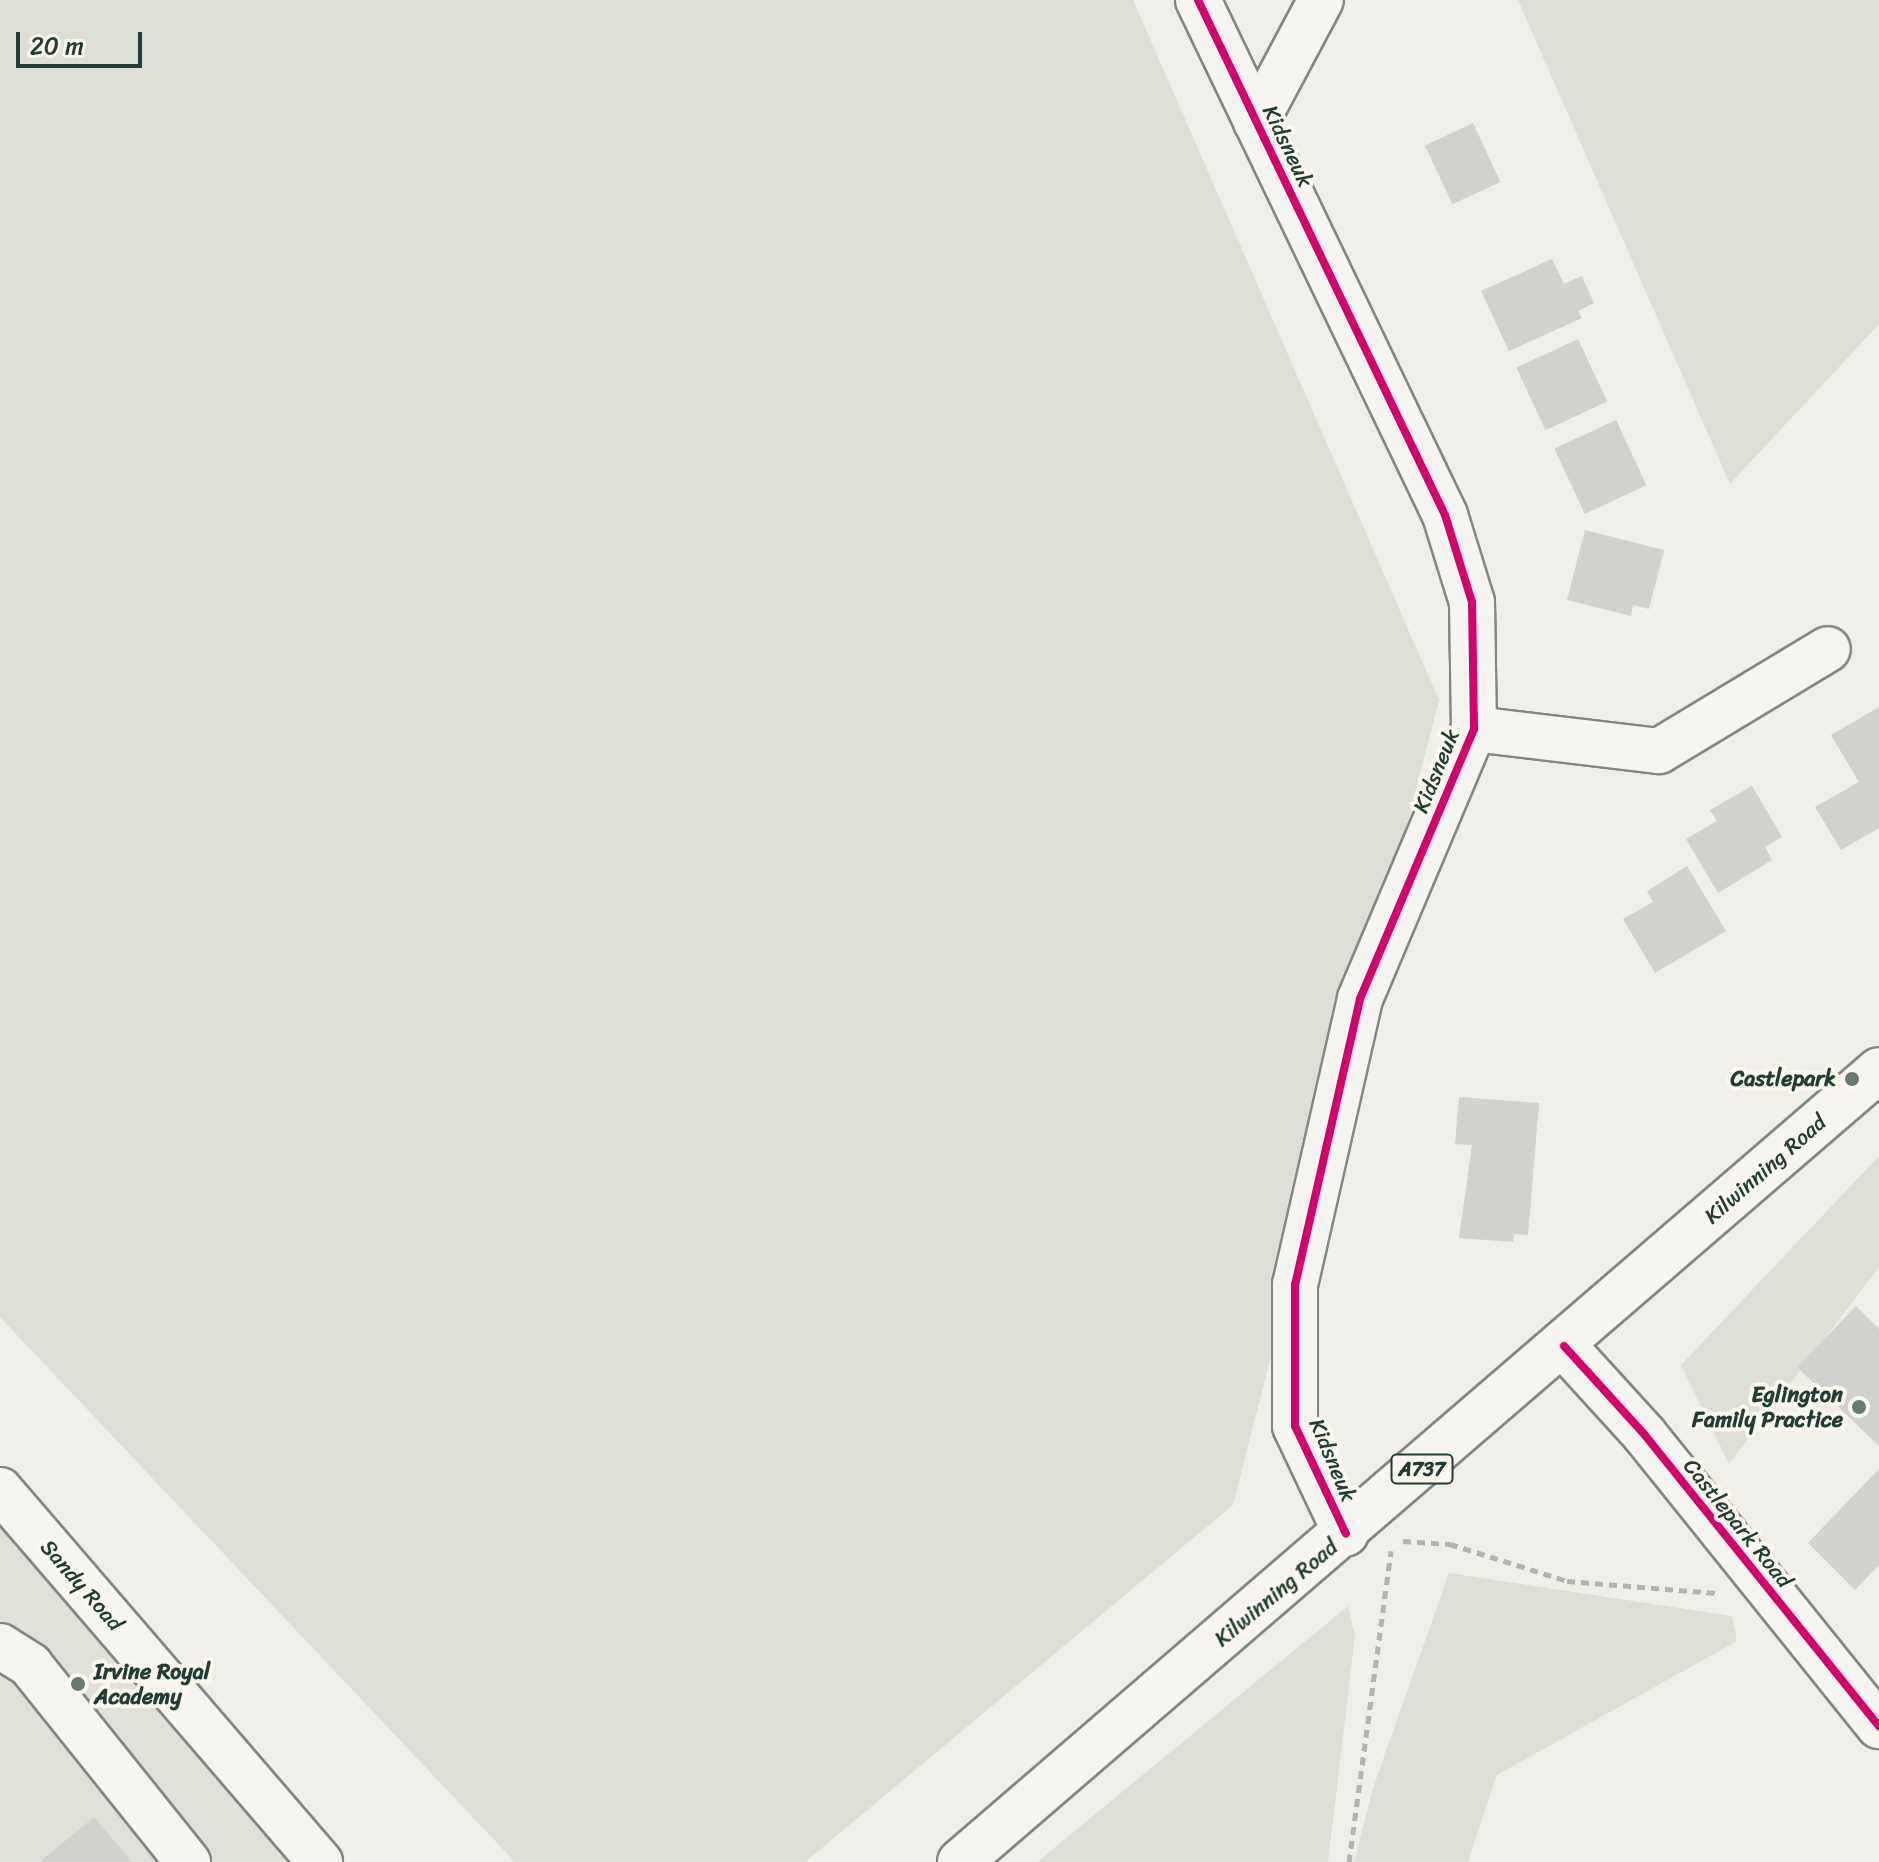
<!DOCTYPE html>
<style>
body{margin:0}
#map{position:relative;width:1879px;height:1862px;overflow:hidden;background:#efeee8;font-family:Sriracha,sans-serif}
div>[style]{position:absolute}
.built>*{inset:0;background:#dfe0d7}
.green>*{inset:0;background:#dddfd6}
.building>*{inset:0;background:#d1d1cd;transform-origin:0 0}
.path>*{height:5px;margin-top:-2.5px;transform-origin:0;background:repeating-linear-gradient(90deg,#b1b3b0 0 8px,transparent 0 14px)}
.roads{filter:drop-shadow(2px 0 #828783) drop-shadow(-2px 0 #828783) drop-shadow(0 2px #828783) drop-shadow(0 -2px #828783)}
.minor>*{height:44px;margin:-22px;padding:0 22px;transform-origin:22px;border-radius:22px;background:#f5f4f0}
.major>*{height:44px;margin:-22px;padding:0 22px;transform-origin:22px;border-radius:22px;background:#f5f4f0}
.cycleway>*{height:8px;margin:-4px;padding:0 4px;transform-origin:4px;border-radius:4px;background:#d6006c}
.dots>*{width:22px;height:22px;translate:-50% -50%;box-sizing:border-box;border:4px solid #fbf7ec;border-radius:50%}
span{translate:-50% -50%;white-space:nowrap;text-align:center;line-height:1.15;-webkit-text-stroke:8px #fbf7ec;paint-order:stroke}
.shield-label span{padding:2px 6px;background:#fbf7ec;border:2px solid;border-radius:6px;-webkit-text-stroke-width:0}
.shield-label{font-size:20px;color:#1f3d34;font-weight:700}
.street-label{font-size:22px;color:#1f3d34}
.poi-label{font-size:22px;color:#1f3d34;font-weight:700}
.right{translate:-100% -50%;text-align:right}
.left{translate:0 -50%;text-align:left}
.scale{position:absolute;left:16px;top:32px;width:126px;height:36px;box-sizing:border-box;border:4px solid #1f3d34;border-top:0;padding-left:10px;font-size:24px;line-height:28px;white-space:nowrap;color:#1f3d34;-webkit-text-stroke:6px #fbf7ec;paint-order:stroke}
</style>
<div id="map">
<div class="built">
<div style="clip-path:polygon(0 1506px,313px 1862px,0 1862px)"></div>
</div>
<div class="green">
<div style="clip-path:polygon(0 0,1133px 0,1439px 700px,1233px 1505px,805px 1862px,515px 1862px,0 1317px)"></div>
<div style="clip-path:polygon(1518px 0,1879px 0,1879px 324px,1730px 484px)"></div>
<div style="clip-path:polygon(1879px 1156px,1879px 1267px,1729px 1464px,1681px 1365px)"></div>
<div style="clip-path:polygon(1449px 1573px,1732px 1616px,1737px 1641px,1497px 1775px,1468px 1862px,1354px 1862px,1373px 1788px)"></div>
<div style="clip-path:polygon(1348px 1606px,1355px 1636px,1328px 1862px,1037px 1862px)"></div>
</div>
<div class="building">
<div style="left:1473px;top:123px;width:65px;height:53px;rotate:65deg"></div>
<div style="clip-path:polygon(1552px 259px,1564px 284px,1582px 276px,1594px 303px,1578px 311px,1582px 318px,1509px 351px,1481px 291px)"></div>
<div style="left:1578px;top:339px;width:69px;height:68px;rotate:65deg"></div>
<div style="left:1616px;top:420px;width:72px;height:68px;rotate:65deg"></div>
<div style="clip-path:polygon(1585px 530px,1664px 550px,1649px 609px,1633px 605px,1631px 616px,1567px 600px)"></div>
<div style="clip-path:polygon(1879px 707px,1879px 828px,1841px 850px,1815px 807px,1859px 782px,1831px 735px)"></div>
<div style="clip-path:polygon(1752px 786px,1782px 837px,1765px 847px,1772px 860px,1718px 893px,1686px 839px,1717px 821px,1710px 810px)"></div>
<div style="clip-path:polygon(1687px 866px,1726px 931px,1655px 973px,1623px 919px,1653px 902px,1647px 891px)"></div>
<div style="clip-path:polygon(1459px 1097px,1539px 1103px,1528px 1235px,1514px 1234px,1513px 1242px,1459px 1238px,1472px 1145px,1455px 1144px)"></div>
<div style="clip-path:polygon(1856px 1306px,1879px 1329px,1879px 1446px,1797px 1367px)"></div>
<div style="clip-path:polygon(1879px 1469px,1879px 1565px,1855px 1590px,1808px 1543px)"></div>
<div style="clip-path:polygon(94px 1817px,132px 1862px,40px 1862px)"></div>
</div>
<div class="path">
<div style="left:1403px;top:1541px;width:47px;rotate:3.7deg"></div>
<div style="left:1450px;top:1544px;width:123px;rotate:17.5deg"></div>
<div style="left:1567px;top:1581px;width:149px;rotate:4.6deg"></div>
<div style="left:1349px;top:1862px;width:314px;rotate:-82.3deg"></div>
</div>
<div class="roads">
<div class="minor">
<div style="left:1198px;top:0;width:571px;rotate:64.38deg"></div>
<div style="left:1445px;top:515px;width:91px;rotate:72.8deg"></div>
<div style="left:1472px;top:602px;width:127px;rotate:89.1deg"></div>
<div style="left:1474px;top:729px;width:293px;rotate:112.9deg"></div>
<div style="left:1360px;top:999px;width:292px;rotate:102.8deg"></div>
<div style="left:1295px;top:1284px;width:142px;rotate:90deg"></div>
<div style="left:1295px;top:1426px;width:119px;rotate:64.7deg"></div>
<div style="left:1256px;top:122px;width:138px;rotate:-62deg"></div>
<div style="left:1474px;top:729px;width:186px;rotate:6.8deg"></div>
<div style="left:1659px;top:751px;width:197px;rotate:-31.1deg"></div>
<div style="left:1564px;top:1346px;width:119px;rotate:47.7deg"></div>
<div style="left:1644px;top:1434px;width:375px;rotate:51.2deg"></div>
<div style="left:0;top:1646px;width:36px;rotate:32deg"></div>
<div style="left:30px;top:1665px;width:253px;rotate:51.3deg"></div>
</div>
<div class="major">
<div style="left:0;top:1490px;width:491px;rotate:49.3deg"></div>
<div style="left:960px;top:1862px;width:1213px;rotate:-40.75deg"></div>
</div>
</div>
<div class="cycleway">
<div style="left:1198px;top:0;width:571px;rotate:64.38deg"></div>
<div style="left:1445px;top:515px;width:91px;rotate:72.8deg"></div>
<div style="left:1472px;top:602px;width:127px;rotate:89.1deg"></div>
<div style="left:1474px;top:729px;width:293px;rotate:112.9deg"></div>
<div style="left:1360px;top:999px;width:292px;rotate:102.8deg"></div>
<div style="left:1295px;top:1284px;width:142px;rotate:90deg"></div>
<div style="left:1295px;top:1426px;width:119px;rotate:64.7deg"></div>
<div style="left:1564px;top:1346px;width:119px;rotate:47.7deg"></div>
<div style="left:1644px;top:1434px;width:375px;rotate:51.2deg"></div>
</div>
<div class="dots">
<div style="left:1852px;top:1079px;background:#687b73"></div>
<div style="left:1859px;top:1407px;background:#687b73"></div>
<div style="left:78px;top:1684px;background:#687b73"></div>
</div>
<div class="shield-label">
<span style="left:1422px;top:1469px">A737</span>
</div>
<div class="street-label">
<span style="left:1288px;top:146px;rotate:64deg">Kidsneuk</span>
<span style="left:1436px;top:771px;rotate:-68deg">Kidsneuk</span>
<span style="left:1765px;top:1169px;rotate:-41deg">Kilwinning Road</span>
<span style="left:1333px;top:1460px;rotate:67deg">Kidsneuk</span>
<span style="left:1738px;top:1523px;rotate:51deg">Castlepark Road</span>
<span style="left:82px;top:1585px;rotate:49deg">Sandy Road</span>
<span style="left:1276px;top:1593px;rotate:-40deg">Kilwinning Road</span>
</div>
<div class="poi-label">
<span class="right" style="left:1836px;top:1079px">Castlepark</span>
<span class="right" style="left:1843px;top:1407px">Eglington<br>Family Practice</span>
<span class="left" style="left:94px;top:1684px">Irvine Royal<br>Academy</span>
</div>
<div class="scale">20 m</div>
</div>
